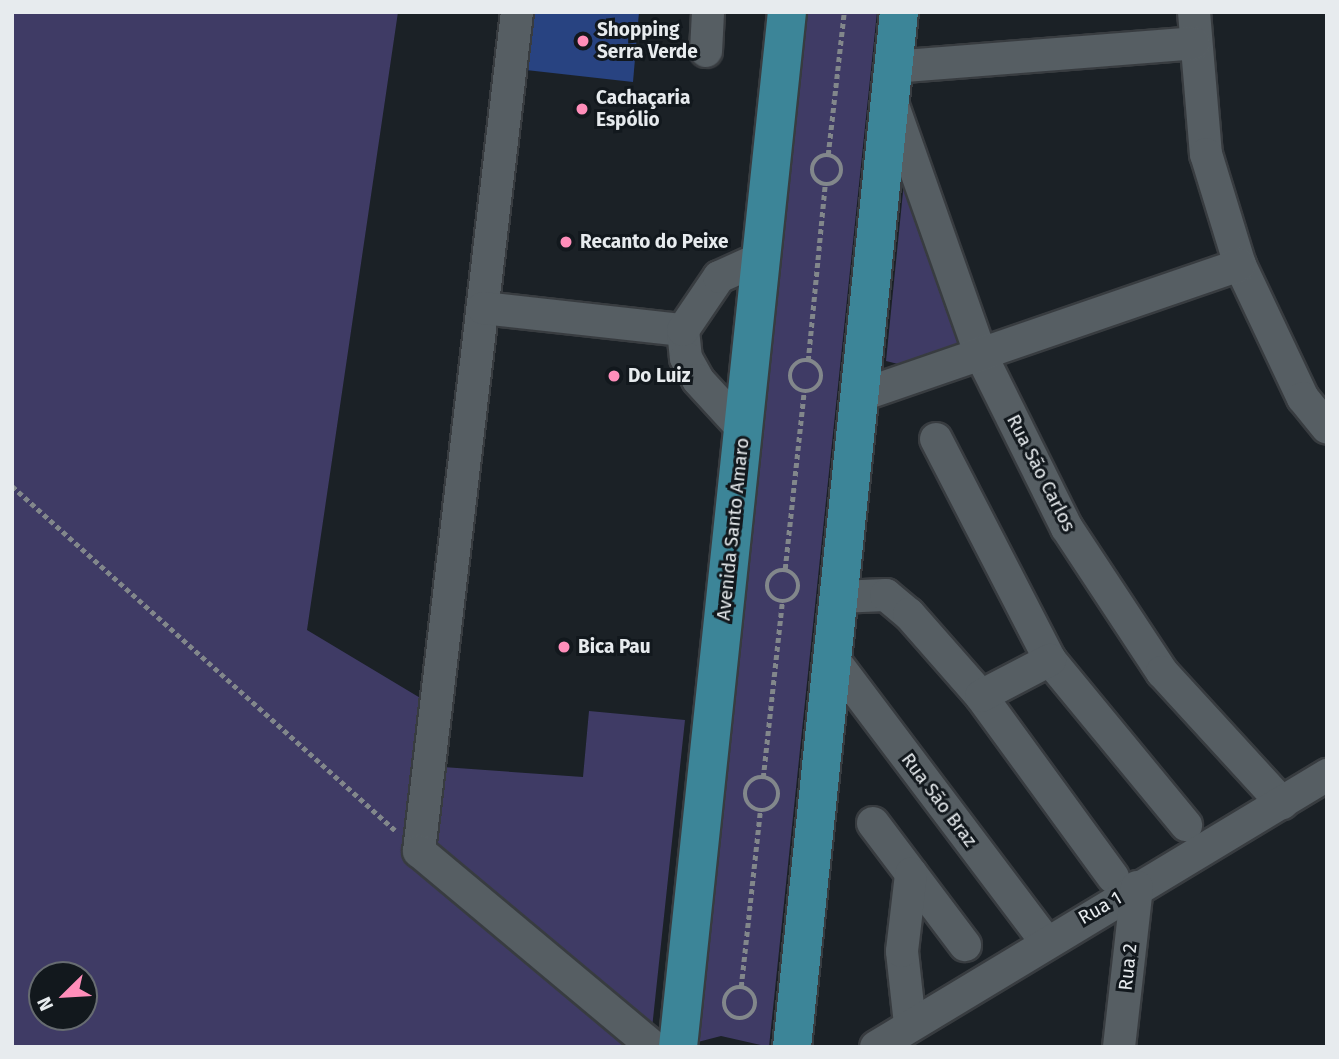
<!DOCTYPE html>
<meta charset="utf-8">
<style>
body{margin:0}
#map{position:relative;width:1339px;height:1059px;overflow:hidden;background:#1b2126;font-family:"Fira Sans",sans-serif}
div>[style]{position:absolute}
.green>*{inset:0;background:#3f3b65}
.building>*{inset:0;background:#284381}
.path>*{height:4.5px;margin-top:-2.25px;transform-origin:0;background:repeating-linear-gradient(90deg,#82878b 0 5px,transparent 0 8.5px)}
.path>.ring{margin:-2.25px;padding:0;box-sizing:content-box;background:none;border:4.5px solid #82878b;border-radius:50%}
.roads{filter:drop-shadow(2px 0 #383c40) drop-shadow(-2px 0 #383c40) drop-shadow(0 2px #383c40) drop-shadow(0 -2px #383c40)}
.minor>*{height:32px;margin:-16px;padding:0 16px;transform-origin:16px;border-radius:16px;background:#565e63}
.major>*{height:38px;margin:-19px;padding:0 19px;transform-origin:19px;border-radius:19px;background:#3c8598}
.dots>*{width:19px;height:19px;translate:-50% -50%;box-sizing:border-box;border:4px solid #12181d;border-radius:50%}
span{translate:-50% -50%;white-space:nowrap;text-align:center;line-height:1.15;-webkit-text-stroke:6px #12181d;paint-order:stroke}
.poi-label{font-size:19px;color:#e7ebee;font-weight:700}
.left{translate:0 -50%;text-align:left}
.street-label{font-size:19px;color:#e7ebee}
.frame{position:absolute;inset:0;border:14px solid #e7ebee;pointer-events:none}
.north{position:absolute;left:28px;top:961px;width:70px;height:70px;box-sizing:border-box;background:#12181d;border:2px solid #676c71;border-radius:50%;rotate:246deg;font-size:19px;font-weight:700;line-height:28px;text-align:center;color:#e7ebee}
.north::after{content:'';display:block;margin:auto;width:24px;height:32px;background:#ff8eba;clip-path:polygon(50% 0,100% 100%,50% 72%,0 100%)}
</style>
<div id="map">
<div class="green">
<div style="clip-path:polygon(evenodd,12px 12px,398px 12px,307px 630px,447px 714px,443px 767px,583px 777px,589px 711px,685px 720px,650px 1047px,12px 1047px,12px 12px,42px 975px,84px 975px,84px 1017px,42px 1017px,42px 975px)"></div>
<div style="clip-path:polygon(803px 12px,877px 12px,769px 1047px,721px 1036px,694px 1043px)"></div>
<div style="clip-path:polygon(906px 162px,960px 333px,960px 346px,910px 367px,886px 361px)"></div>
</div>
<div class="building">
<div style="clip-path:polygon(532px 12px,639px 12px,633px 82px,526px 70px)"></div>
</div>
<div class="path">
<div class="ring" style="left:812px;top:155px;width:25.5px;height:25.5px"></div>
<div style="left:828px;top:155px;width:144px;rotate:-83.6deg"></div>
<div class="ring" style="left:790px;top:360px;width:27.5px;height:27.5px"></div>
<div style="left:808px;top:361px;width:176px;rotate:-84.5deg"></div>
<div style="left:12px;top:486px;width:515px;rotate:41.93deg"></div>
<div style="left:785px;top:569px;width:178px;rotate:-83.9deg"></div>
<div class="ring" style="left:767px;top:570px;width:27.5px;height:27.5px"></div>
<div class="ring" style="left:745px;top:777px;width:29.5px;height:29.5px"></div>
<div style="left:763px;top:778px;width:177px;rotate:-83.8deg"></div>
<div style="left:741px;top:987px;width:177px;rotate:-83.8deg"></div>
<div class="ring" style="left:724px;top:987px;width:27.5px;height:27.5px"></div>
</div>
<div class="roads">
<div class="minor">
<div style="left:517px;top:12px;width:845px;rotate:96.66deg"></div>
<div style="left:419px;top:851px;width:305px;rotate:39.9deg"></div>
<div style="left:1194px;top:12px;width:143px;rotate:85.2deg"></div>
<div style="left:1206px;top:154px;width:116px;rotate:73deg"></div>
<div style="left:1240px;top:265px;width:147px;rotate:64.7deg"></div>
<div style="left:1303px;top:398px;width:38px;rotate:51deg"></div>
<div style="left:706px;top:51px;width:39px;rotate:-87deg"></div>
<div style="left:892px;top:67px;width:303px;rotate:-4.5deg"></div>
<div style="left:891px;top:100px;width:268px;rotate:70.6deg"></div>
<div style="left:980px;top:353px;width:195px;rotate:63.6deg"></div>
<div style="left:1067px;top:528px;width:173px;rotate:56.6deg"></div>
<div style="left:1162px;top:672px;width:178px;rotate:47.5deg"></div>
<div style="left:483px;top:308px;width:201px;rotate:6.3deg"></div>
<div style="left:683px;top:330px;width:28px;rotate:84deg"></div>
<div style="left:686px;top:358px;width:25px;rotate:61deg"></div>
<div style="left:698px;top:380px;width:67px;rotate:47.4deg"></div>
<div style="left:683px;top:330px;width:64px;rotate:-55.8deg"></div>
<div style="left:719px;top:277px;width:46px;rotate:-24.3deg"></div>
<div style="left:859px;top:396px;width:403px;rotate:-19deg"></div>
<div style="left:936px;top:439px;width:249px;rotate:62.7deg"></div>
<div style="left:1050px;top:660px;width:214px;rotate:50.5deg"></div>
<div style="left:838px;top:597px;width:48px;rotate:-2.4deg"></div>
<div style="left:886px;top:595px;width:30px;rotate:40deg"></div>
<div style="left:909px;top:614px;width:109px;rotate:48.7deg"></div>
<div style="left:981px;top:696px;width:224px;rotate:53.9deg"></div>
<div style="left:833px;top:659px;width:352px;rotate:53deg"></div>
<div style="left:981px;top:696px;width:78px;rotate:-27.6deg"></div>
<div style="left:873px;top:823px;width:153px;rotate:53deg"></div>
<div style="left:910px;top:1024px;width:73px;rotate:-96.3deg"></div>
<div style="left:902px;top:951px;width:78px;rotate:-83.3deg"></div>
<div style="left:876px;top:1047px;width:527px;rotate:-31.09deg"></div>
<div style="left:1119px;top:1047px;width:161px;rotate:-83.6deg"></div>
</div>
<div class="major">
<div style="left:678px;top:1047px;width:1041px;rotate:-83.99deg"></div>
<div style="left:792px;top:1047px;width:1041px;rotate:-84.1deg"></div>
</div>
</div>
<div class="dots">
<div style="left:583px;top:41px;background:#ff8eba"></div>
<div style="left:582px;top:109px;background:#ff8eba"></div>
<div style="left:566px;top:242px;background:#ff8eba"></div>
<div style="left:614px;top:376px;background:#ff8eba"></div>
<div style="left:564px;top:647px;background:#ff8eba"></div>
</div>
<div class="poi-label">
<span class="left" style="left:597px;top:41px">Shopping<br>Serra Verde</span>
<span class="left" style="left:596px;top:109px">Cachaçaria<br>Espólio</span>
<span class="left" style="left:580px;top:242px">Recanto do Peixe</span>
<span class="left" style="left:628px;top:376px">Do Luiz</span>
<span class="left" style="left:578px;top:647px">Bica Pau</span>
</div>
<div class="street-label">
<span style="left:1041px;top:473px;rotate:63deg">Rua São Carlos</span>
<span style="left:733px;top:529px;rotate:-84deg">Avenida Santo Amaro</span>
<span style="left:939px;top:800px;rotate:53deg">Rua São Braz</span>
<span style="left:1100px;top:908px;rotate:-30deg">Rua 1</span>
<span style="left:1128px;top:967px;rotate:-84deg">Rua 2</span>
</div>
<div class="frame"></div>
<div class="north">N</div>
</div>
